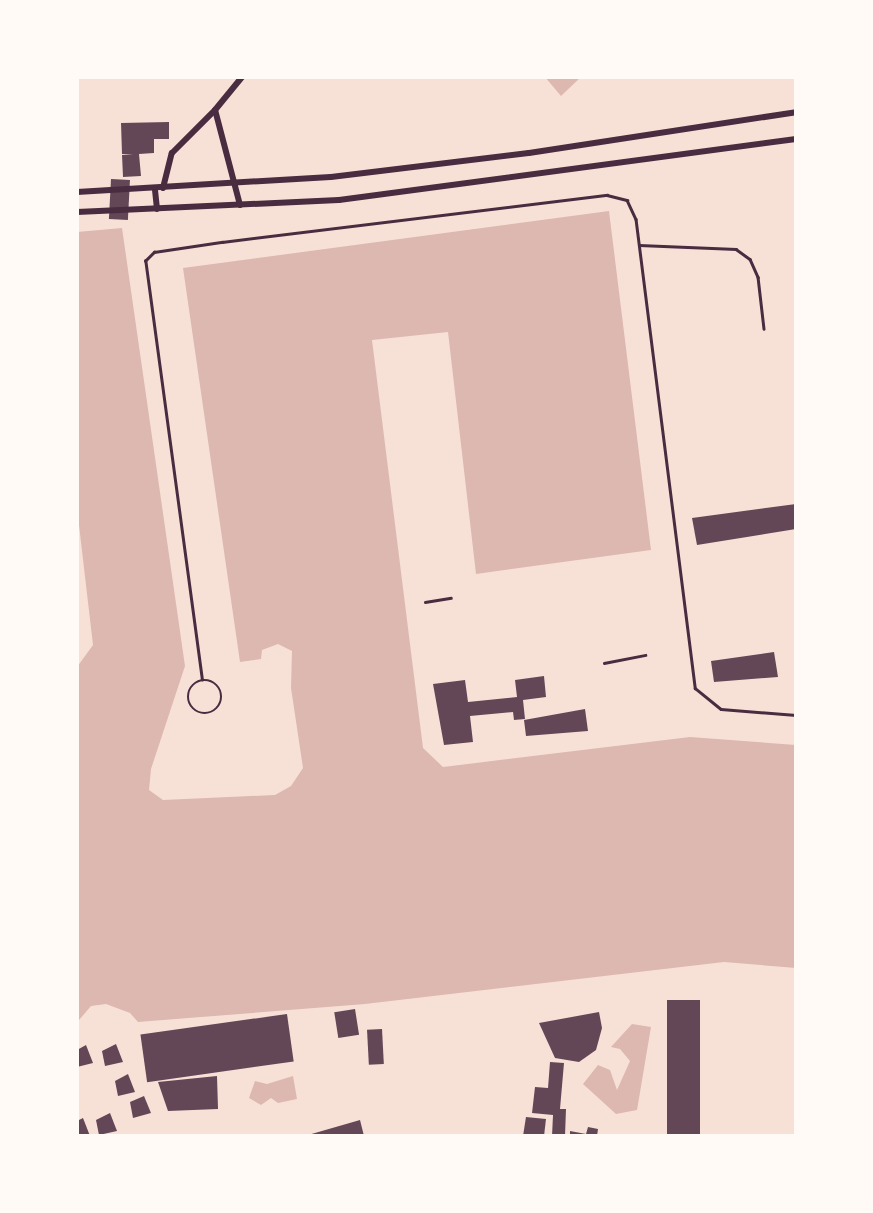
<!DOCTYPE html>
<style>
body{margin:0}
#map{position:relative;width:873px;height:1213px;overflow:hidden;background:#f7e1d7;font-family:Lora,serif}
div>[style]{position:absolute}
.water>*{inset:0;background:#dcb8b0}
.building>*{inset:0;background:#644757;transform-origin:0 0}
.service>*{height:2.5px;margin:-1.25px;padding:0 1.25px;transform-origin:1.25px;border-radius:1.25px;background:#4a2c40}
.service>.ring{margin:-1.25px;padding:0;box-sizing:content-box;background:none;border:2.5px solid #4a2c40;border-radius:50%}
.minor>*{height:6px;margin:-3px;padding:0 3px;transform-origin:3px;border-radius:3px;background:#4a2c40}
span{translate:-50% -50%;white-space:nowrap;text-align:center;line-height:1.15;-webkit-text-stroke:5px #fffaf5;paint-order:stroke}
.frame{position:absolute;inset:0;border:79px solid #fffaf5;pointer-events:none}
</style>
<div id="map">
<div class="water">
<div style="clip-path:polygon(545px 77px,581px 77px,561px 96px)"></div>
<div style="clip-path:polygon(609px 211px,651px 550px,476px 574px,448px 332px,372px 340px,423px 748px,443px 767px,690px 737px,796px 745px,796px 968px,724px 962px,365px 1004px,138px 1022px,130px 1013px,106px 1004px,91px 1006px,79px 1020px,77px 1032px,77px 667px,93px 645px,77px 508px,77px 232px,122px 228px,185px 666px,151px 769px,149px 790px,163px 800px,275px 795px,291px 786px,303px 768px,291px 688px,292px 651px,278px 644px,262px 650px,261px 659px,240px 662px,183px 268px)"></div>
<div style="clip-path:polygon(632px 1024px,651px 1027px,637px 1110px,616px 1114px,583px 1084px,598px 1065px,610px 1070px,617px 1090px,630px 1061px,620px 1049px,611px 1047px)"></div>
<div style="clip-path:polygon(293px 1076px,297px 1099px,278px 1103px,271px 1098px,261px 1105px,249px 1098px,255px 1081px,267px 1084px)"></div>
</div>
<div class="building">
<div style="clip-path:polygon(169px 122px,169px 139px,154px 139px,154px 153px,139px 154px,141px 176px,123px 177px,122px 155px,133px 155px,122px 154px,121px 123px)"></div>
<div style="left:111px;top:179px;width:19px;height:40px;rotate:3deg"></div>
<div style="clip-path:polygon(796px 504px,796px 529px,697px 545px,692px 518px)"></div>
<div style="clip-path:polygon(774px 652px,778px 677px,714px 682px,711px 661px)"></div>
<div style="clip-path:polygon(544px 676px,546px 697px,523px 700px,525px 719px,514px 720px,513px 712px,470px 716px,473px 742px,444px 745px,433px 684px,465px 680px,468px 702px,517px 697px,515px 680px)"></div>
<div style="clip-path:polygon(585px 709px,588px 731px,526px 736px,524px 720px)"></div>
<div style="left:667px;top:1000px;width:33px;height:136px"></div>
<div style="left:355px;top:1009px;width:26px;height:21px;rotate:81deg"></div>
<div style="clip-path:polygon(599px 1012px,602px 1028px,596px 1050px,579px 1062px,555px 1058px,539px 1023px)"></div>
<div style="left:287px;top:1014px;width:48px;height:148px;rotate:82deg"></div>
<div style="left:382px;top:1029px;width:35px;height:15px;rotate:87deg"></div>
<div style="clip-path:polygon(116px 1044px,123px 1062px,105px 1066px,102px 1051px)"></div>
<div style="clip-path:polygon(86px 1045px,93px 1063px,77px 1067px,77px 1050px)"></div>
<div style="clip-path:polygon(550px 1062px,564px 1063px,560px 1109px,566px 1109px,565px 1136px,552px 1136px,553px 1115px,532px 1113px,535px 1087px,548px 1088px)"></div>
<div style="clip-path:polygon(128px 1074px,135px 1092px,118px 1096px,115px 1081px)"></div>
<div style="clip-path:polygon(217px 1076px,218px 1109px,168px 1111px,158px 1082px)"></div>
<div style="clip-path:polygon(144px 1096px,151px 1113px,133px 1118px,130px 1102px)"></div>
<div style="clip-path:polygon(110px 1113px,117px 1131px,99px 1135px,96px 1120px)"></div>
<div style="clip-path:polygon(526px 1117px,546px 1119px,544px 1136px,523px 1136px)"></div>
<div style="clip-path:polygon(83px 1118px,90px 1136px,77px 1136px,77px 1121px)"></div>
<div style="clip-path:polygon(360px 1120px,364px 1136px,308px 1136px,308px 1135px)"></div>
<div style="clip-path:polygon(588px 1127px,598px 1129px,597px 1136px,570px 1136px,570px 1131px,586px 1134px)"></div>
</div>
<div class="service">
<div style="left:639px;top:245px;width:97px;rotate:2.4deg"></div>
<div style="left:736px;top:249px;width:17px;rotate:36deg"></div>
<div style="left:750px;top:259px;width:20px;rotate:66deg"></div>
<div style="left:758px;top:277px;width:52px;rotate:83.4deg"></div>
<div style="left:425px;top:602px;width:26px;rotate:-9deg"></div>
<div style="left:604px;top:663px;width:42px;rotate:-11deg"></div>
<div class="ring" style="left:188px;top:680px;width:31.5px;height:31.5px"></div>
<div style="left:202px;top:680px;width:423px;rotate:-97.7deg"></div>
<div style="left:145px;top:261px;width:13px;rotate:-45deg"></div>
<div style="left:154px;top:252px;width:69px;rotate:-8.4deg"></div>
<div style="left:222px;top:242px;width:388px;rotate:-7deg"></div>
<div style="left:607px;top:195px;width:21px;rotate:14deg"></div>
<div style="left:627px;top:200px;width:21px;rotate:65deg"></div>
<div style="left:636px;top:219px;width:473px;rotate:82.8deg"></div>
<div style="left:695px;top:688px;width:33px;rotate:39deg"></div>
<div style="left:721px;top:709px;width:75px;rotate:4.6deg"></div>
</div>
<div class="minor">
<div style="left:163px;top:188px;width:36px;rotate:-76deg"></div>
<div style="left:172px;top:153px;width:61px;rotate:-45deg"></div>
<div style="left:155px;top:190px;width:19px;rotate:84deg"></div>
<div style="left:77px;top:192px;width:254px;rotate:-3.4deg"></div>
<div style="left:331px;top:177px;width:199px;rotate:-6.9deg"></div>
<div style="left:529px;top:153px;width:270px;rotate:-8.7deg"></div>
<div style="left:240px;top:205px;width:98px;rotate:-104.7deg"></div>
<div style="left:215px;top:110px;width:43px;rotate:-50.7deg"></div>
<div style="left:77px;top:212px;width:262px;rotate:-2.6deg"></div>
<div style="left:339px;top:200px;width:461px;rotate:-7.6deg"></div>
</div>
<div class="frame"></div>
</div>
